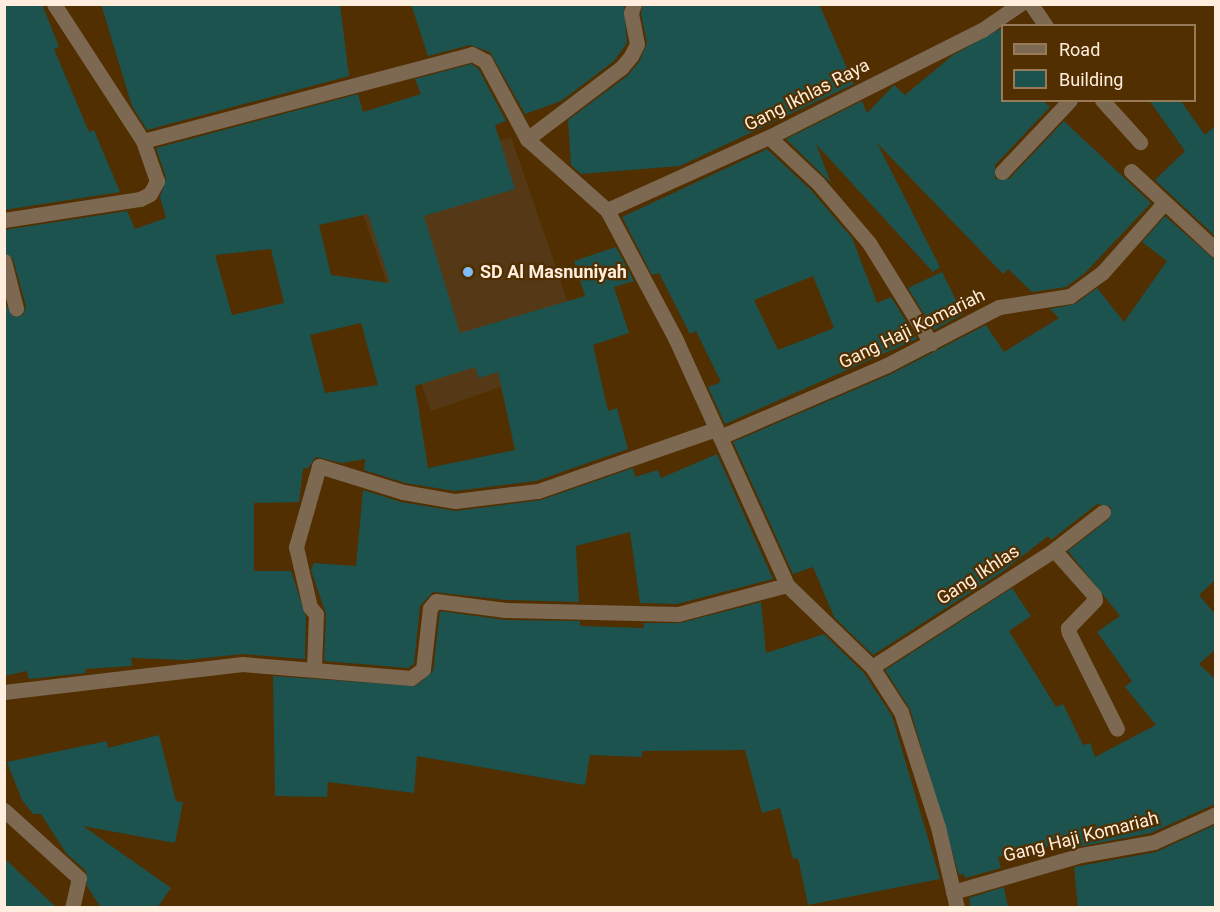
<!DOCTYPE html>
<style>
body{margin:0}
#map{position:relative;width:1220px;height:912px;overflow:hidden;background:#512f00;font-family:Roboto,sans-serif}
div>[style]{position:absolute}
.built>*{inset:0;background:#553917;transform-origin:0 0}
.building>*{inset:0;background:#1c534f}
.minor>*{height:15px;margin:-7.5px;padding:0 7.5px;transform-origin:7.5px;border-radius:7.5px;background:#7d6851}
.dots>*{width:16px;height:16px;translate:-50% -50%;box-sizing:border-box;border:3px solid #512f00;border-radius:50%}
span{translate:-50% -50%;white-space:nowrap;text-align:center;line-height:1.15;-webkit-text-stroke:4.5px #512f00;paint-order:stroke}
.street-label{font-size:18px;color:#fed}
.poi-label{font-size:18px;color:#fed;font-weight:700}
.left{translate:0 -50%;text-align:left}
.frame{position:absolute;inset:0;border:6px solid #fed;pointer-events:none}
.legend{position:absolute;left:1001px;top:24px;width:195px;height:78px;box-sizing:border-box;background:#512f00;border:2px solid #977b58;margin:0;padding:8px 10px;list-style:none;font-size:18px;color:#fed}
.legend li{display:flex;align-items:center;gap:12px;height:30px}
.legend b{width:30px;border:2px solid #977b58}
</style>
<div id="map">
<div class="built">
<div style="left:511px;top:137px;width:233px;height:165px;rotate:71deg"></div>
</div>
<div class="building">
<div style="clip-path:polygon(4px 4px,42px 4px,59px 47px,54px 49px,89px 132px,94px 130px,120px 192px,4px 210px)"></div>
<div style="clip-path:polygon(101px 4px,340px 4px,349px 76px,147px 130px,132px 106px)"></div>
<div style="clip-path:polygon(411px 4px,624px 4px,627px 43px,614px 61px,561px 101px,525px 114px,490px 52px,470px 45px,428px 56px)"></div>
<div style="clip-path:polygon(643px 4px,819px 4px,854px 84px,680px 166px,581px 174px,571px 165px,568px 120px,627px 76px,639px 62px,647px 43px,641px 14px)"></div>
<div style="clip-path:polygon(1002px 28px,1002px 100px,1042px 100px,1050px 107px,995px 165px,995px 179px,1009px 179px,1064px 121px,1151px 203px,1085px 273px,1066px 287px,1032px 292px,1008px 269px,1003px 274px,877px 143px,940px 267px,933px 272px,816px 144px,831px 183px,786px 139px,862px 101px,867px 113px,894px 85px,905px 95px,953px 55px)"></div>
<div style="clip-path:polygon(evenodd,471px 64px,478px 68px,506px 121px,495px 125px,515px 189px,424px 216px,460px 333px,585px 296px,574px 261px,616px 247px,634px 281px,614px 287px,629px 333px,593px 345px,608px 411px,617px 408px,628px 449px,536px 481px,455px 491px,405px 483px,364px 470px,365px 459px,342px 463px,316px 457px,308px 468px,303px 469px,299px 502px,254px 503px,254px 571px,291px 571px,306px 617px,305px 659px,243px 654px,185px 660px,131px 658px,132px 666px,85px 669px,86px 673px,29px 679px,27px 671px,4px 676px,4px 302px,14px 317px,23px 315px,26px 306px,13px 259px,4px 252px,4px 230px,127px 211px,135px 229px,166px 218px,160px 197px,166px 178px,156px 148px,358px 94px,363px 112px,421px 94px,415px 79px,471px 64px,368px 214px,390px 283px,331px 275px,319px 225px,368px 214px,471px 64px,271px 249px,284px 303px,232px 315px,215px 255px,271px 249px,471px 64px,361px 323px,378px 385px,325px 393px,310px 335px,361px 323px,471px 64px,475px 367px,479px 378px,498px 372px,515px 450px,428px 468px,415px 386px,475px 367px)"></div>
<div style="clip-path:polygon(1149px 100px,1180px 100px,1205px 135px,1215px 126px,1215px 236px,1155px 180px,1185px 151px)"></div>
<div style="clip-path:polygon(evenodd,767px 149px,811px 190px,852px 238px,877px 303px,891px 297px,917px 339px,725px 424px,708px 387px,721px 382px,696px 331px,690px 334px,659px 273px,652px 275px,622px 217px,767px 149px,813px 276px,834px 328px,778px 350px,754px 300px,813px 276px)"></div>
<div style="clip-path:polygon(1165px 216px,1215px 260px,1215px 580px,1199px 595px,1215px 614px,1215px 650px,1199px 664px,1215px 679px,1215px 804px,1151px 833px,1062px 850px,1059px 844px,998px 857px,1001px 868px,965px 878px,964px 874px,959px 875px,910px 709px,885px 670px,1012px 588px,1031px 616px,1009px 631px,1056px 707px,1063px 704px,1083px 745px,1090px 743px,1095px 757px,1156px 725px,1125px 687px,1132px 681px,1097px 632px,1120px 616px,1068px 551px,1109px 519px,1111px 507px,1097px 504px,1051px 540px,1048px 536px,1002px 572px,873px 655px,834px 617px,813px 567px,793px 574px,733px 442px,891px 374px,986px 325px,1004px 352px,1059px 318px,1050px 309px,1075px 304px,1097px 288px,1124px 322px,1167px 261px,1142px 242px)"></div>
<div style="clip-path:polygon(942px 272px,963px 314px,934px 330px,908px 288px)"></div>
<div style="clip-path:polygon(717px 454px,773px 579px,677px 604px,640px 603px,630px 532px,576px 546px,579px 602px,506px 600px,433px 592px,420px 606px,414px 664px,408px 668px,324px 661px,326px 614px,311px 570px,314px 563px,356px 566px,363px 490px,401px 502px,456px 511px,541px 500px,633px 468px,635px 477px,658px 470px,661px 478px)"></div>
<div style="clip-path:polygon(761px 602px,766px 653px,824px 634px,864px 673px,892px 716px,940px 879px,808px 905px,798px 858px,793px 859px,780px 808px,762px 813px,745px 750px,642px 751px,642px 757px,590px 755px,585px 785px,417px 756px,414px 793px,328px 782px,327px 797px,275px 796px,273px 676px,416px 686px,433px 671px,440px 611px,505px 620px,580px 621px,580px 626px,644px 628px,643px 623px,680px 623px)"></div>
<div style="clip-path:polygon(159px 735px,176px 801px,183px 802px,175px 843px,83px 826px,171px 888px,157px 908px,101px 908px,87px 886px,86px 871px,66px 853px,41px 814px,33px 814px,22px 800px,7px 762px,107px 741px,108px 748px)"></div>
<div style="clip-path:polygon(1215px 825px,1215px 908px,1078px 908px,1074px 867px,1156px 852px)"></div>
<div style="clip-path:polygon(4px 858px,57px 908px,4px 908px)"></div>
<div style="clip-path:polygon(1004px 887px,1008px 908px,971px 908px,969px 898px)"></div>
</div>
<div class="minor">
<div style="left:1031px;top:4px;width:27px;rotate:56deg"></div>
<div style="left:1102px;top:100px;width:57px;rotate:47.9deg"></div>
<div style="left:769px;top:137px;width:67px;rotate:43.2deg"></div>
<div style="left:818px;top:183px;width:79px;rotate:49.6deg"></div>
<div style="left:869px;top:243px;width:118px;rotate:58.2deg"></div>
<div style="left:527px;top:139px;width:118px;rotate:-37.1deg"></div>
<div style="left:621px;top:68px;width:16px;rotate:-50deg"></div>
<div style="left:631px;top:56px;width:13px;rotate:-63deg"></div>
<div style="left:637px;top:44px;width:32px;rotate:-101deg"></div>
<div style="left:631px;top:13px;width:9px;rotate:-72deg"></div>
<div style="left:143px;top:141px;width:340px;rotate:-14.8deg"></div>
<div style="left:472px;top:54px;width:15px;rotate:28deg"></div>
<div style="left:485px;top:61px;width:89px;rotate:61.7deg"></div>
<div style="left:527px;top:139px;width:107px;rotate:41.6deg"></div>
<div style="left:607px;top:210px;width:147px;rotate:62deg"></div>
<div style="left:676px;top:340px;width:269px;rotate:65.6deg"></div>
<div style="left:787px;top:585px;width:118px;rotate:44deg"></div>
<div style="left:872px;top:667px;width:54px;rotate:57.2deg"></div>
<div style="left:901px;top:712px;width:121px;rotate:72.2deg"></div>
<div style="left:938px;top:827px;width:83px;rotate:76.8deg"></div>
<div style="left:1131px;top:171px;width:116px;rotate:42.9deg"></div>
<div style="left:1002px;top:172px;width:99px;rotate:-46.6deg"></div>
<div style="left:607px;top:210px;width:178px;rotate:-24.3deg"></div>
<div style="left:769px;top:137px;width:238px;rotate:-26.7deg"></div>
<div style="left:982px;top:30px;width:46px;rotate:-34.4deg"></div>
<div style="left:4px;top:220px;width:138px;rotate:-8.8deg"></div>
<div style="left:140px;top:199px;width:11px;rotate:-27deg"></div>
<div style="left:150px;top:194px;width:15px;rotate:-62deg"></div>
<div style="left:157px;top:181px;width:42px;rotate:-109.3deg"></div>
<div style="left:143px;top:141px;width:163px;rotate:-123deg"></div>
<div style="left:4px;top:261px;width:49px;rotate:75.7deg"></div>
<div style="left:720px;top:437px;width:182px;rotate:-23.3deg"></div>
<div style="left:887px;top:365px;width:126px;rotate:-27.4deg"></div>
<div style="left:999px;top:307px;width:72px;rotate:-8.8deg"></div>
<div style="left:1070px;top:296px;width:39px;rotate:-36deg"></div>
<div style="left:1102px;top:273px;width:94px;rotate:-48.5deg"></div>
<div style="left:1054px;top:550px;width:60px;rotate:48.4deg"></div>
<div style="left:1094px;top:595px;width:5px;rotate:79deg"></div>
<div style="left:1095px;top:600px;width:39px;rotate:134deg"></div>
<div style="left:1068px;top:628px;width:5px;rotate:79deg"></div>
<div style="left:1069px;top:633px;width:107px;rotate:63.4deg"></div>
<div style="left:872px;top:667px;width:216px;rotate:-32.7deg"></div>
<div style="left:1054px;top:550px;width:62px;rotate:-37.8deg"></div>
<div style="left:314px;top:668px;width:54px;rotate:-87.9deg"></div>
<div style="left:316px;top:614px;width:9px;rotate:-131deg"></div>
<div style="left:310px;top:607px;width:62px;rotate:-103.1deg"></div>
<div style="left:296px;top:547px;width:84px;rotate:-74.1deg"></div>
<div style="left:319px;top:466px;width:88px;rotate:17.2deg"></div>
<div style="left:403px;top:492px;width:53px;rotate:9.8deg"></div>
<div style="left:455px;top:501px;width:84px;rotate:-6.9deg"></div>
<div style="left:538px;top:491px;width:188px;rotate:-19.2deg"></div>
<div style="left:4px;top:692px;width:240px;rotate:-6.7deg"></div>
<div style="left:242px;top:664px;width:170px;rotate:4.7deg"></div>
<div style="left:411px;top:678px;width:15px;rotate:-37deg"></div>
<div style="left:423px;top:669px;width:61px;rotate:-83.5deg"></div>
<div style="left:430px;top:608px;width:9px;rotate:-49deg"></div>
<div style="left:436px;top:601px;width:70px;rotate:7.4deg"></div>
<div style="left:505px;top:610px;width:173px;rotate:1.3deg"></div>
<div style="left:678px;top:614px;width:113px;rotate:-14.9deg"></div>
<div style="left:4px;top:810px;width:101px;rotate:42.2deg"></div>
<div style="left:79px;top:878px;width:31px;rotate:103deg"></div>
<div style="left:953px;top:892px;width:133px;rotate:-16.1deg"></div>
<div style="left:1081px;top:855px;width:74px;rotate:-10.1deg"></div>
<div style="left:1154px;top:842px;width:68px;rotate:-24.3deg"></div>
</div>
<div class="dots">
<div style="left:468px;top:272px;background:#7fbdf9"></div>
</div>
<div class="street-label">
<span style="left:807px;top:95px;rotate:-27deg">Gang Ikhlas Raya</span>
<span style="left:912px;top:329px;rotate:-26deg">Gang Haji Komariah</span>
<span style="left:978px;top:575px;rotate:-33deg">Gang Ikhlas</span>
<span style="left:1081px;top:837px;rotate:-14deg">Gang Haji Komariah</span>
</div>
<div class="poi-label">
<span class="left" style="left:480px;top:272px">SD Al Masnuniyah</span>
</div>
<div class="frame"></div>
<ul class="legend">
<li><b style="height:8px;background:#7d6851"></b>Road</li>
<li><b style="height:16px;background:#1c534f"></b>Building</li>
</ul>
</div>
